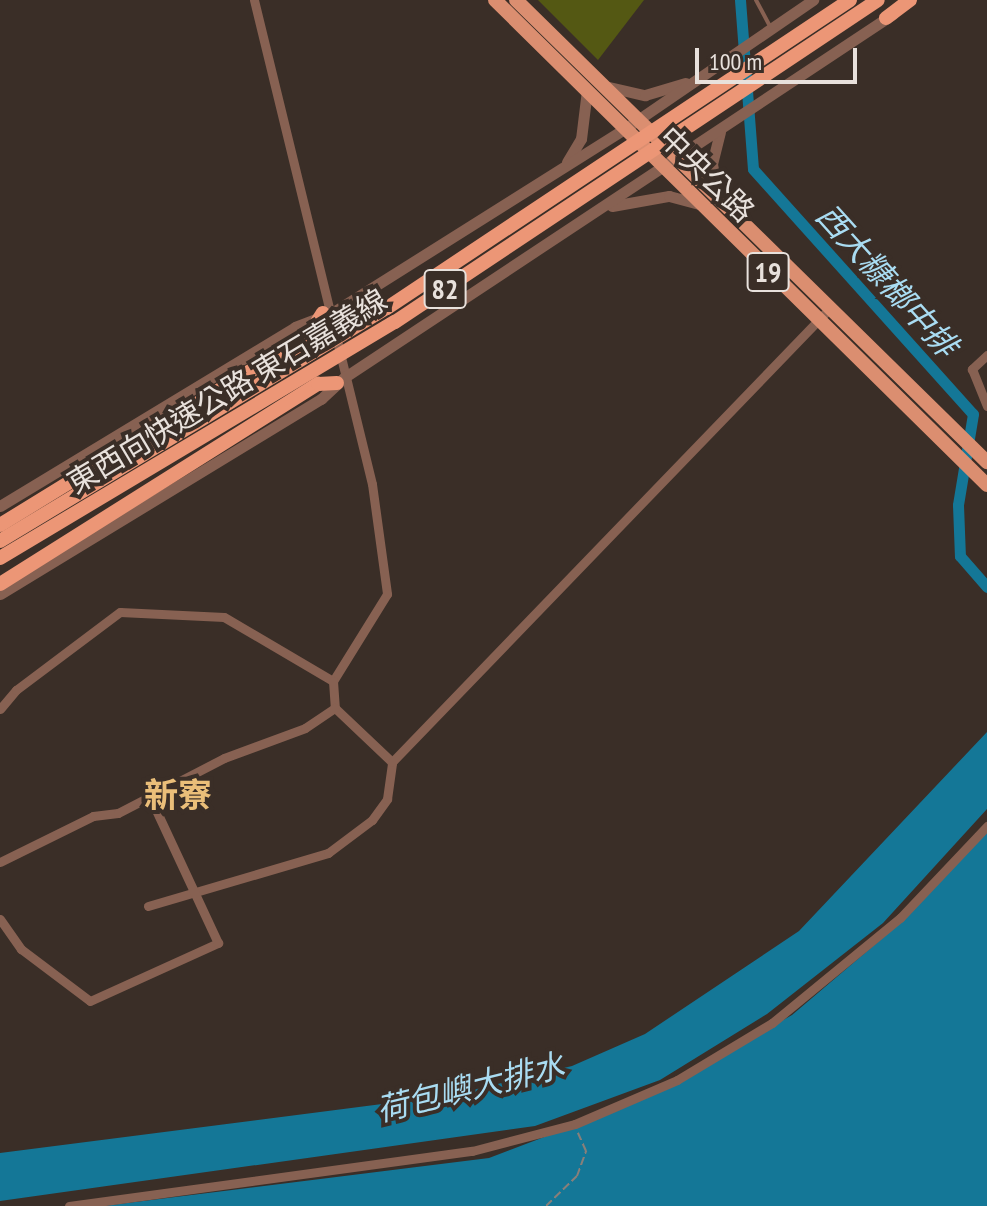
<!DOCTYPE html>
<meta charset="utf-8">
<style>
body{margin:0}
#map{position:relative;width:987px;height:1206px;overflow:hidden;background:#3a2e27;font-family:"PT Sans Narrow","Noto Sans TC",sans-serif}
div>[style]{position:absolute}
.green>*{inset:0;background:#545813}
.water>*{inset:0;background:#147797}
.canal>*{height:11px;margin:-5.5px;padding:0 5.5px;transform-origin:5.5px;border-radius:5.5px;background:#147797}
.path>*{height:2px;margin-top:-1px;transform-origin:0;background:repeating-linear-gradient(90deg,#897f79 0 8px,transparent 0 12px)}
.service>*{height:4px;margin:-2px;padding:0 2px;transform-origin:2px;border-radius:2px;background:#876152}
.minor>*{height:9px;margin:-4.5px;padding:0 4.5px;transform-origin:4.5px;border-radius:4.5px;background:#876152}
.tertiary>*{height:11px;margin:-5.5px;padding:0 5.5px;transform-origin:5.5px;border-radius:5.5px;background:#876152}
.primary>*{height:14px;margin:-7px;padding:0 7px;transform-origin:7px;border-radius:7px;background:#db8e70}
.trunk>*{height:14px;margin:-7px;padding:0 7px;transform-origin:7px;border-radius:7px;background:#ec9676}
.trunk-bridge>*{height:14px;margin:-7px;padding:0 7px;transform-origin:7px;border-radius:7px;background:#ec9676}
span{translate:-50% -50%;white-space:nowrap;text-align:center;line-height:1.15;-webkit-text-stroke:8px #3a2e27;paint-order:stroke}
.shield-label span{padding:2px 6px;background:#3a2e27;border:2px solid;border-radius:6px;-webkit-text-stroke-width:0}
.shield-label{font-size:28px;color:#e8e1dc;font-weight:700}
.street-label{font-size:30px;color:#e8e1dc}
.water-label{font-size:32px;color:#a9dcf2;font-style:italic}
.quarter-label{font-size:34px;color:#eabe79;font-weight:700}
.scale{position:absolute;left:695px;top:48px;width:162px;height:36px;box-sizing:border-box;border:4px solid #e8e1dc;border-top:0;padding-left:10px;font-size:24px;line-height:28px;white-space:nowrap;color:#e8e1dc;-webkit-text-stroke:6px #3a2e27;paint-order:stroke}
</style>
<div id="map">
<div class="green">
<div style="clip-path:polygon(538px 0,644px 0,598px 60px)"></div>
</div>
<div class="water">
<div style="clip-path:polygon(987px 732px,987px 809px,883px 923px,767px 1014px,660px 1080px,535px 1126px,0 1201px,0 1153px,452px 1095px,572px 1066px,645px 1034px,799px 931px)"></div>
<div style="clip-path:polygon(987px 829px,987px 1206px,103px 1206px,489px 1158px,647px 1098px,792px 1015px,885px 936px)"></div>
</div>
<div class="canal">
<div style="left:740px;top:0;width:169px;rotate:85.6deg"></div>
<div style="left:753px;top:169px;width:329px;rotate:48.1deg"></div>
<div style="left:973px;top:414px;width:92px;rotate:99.4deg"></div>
<div style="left:958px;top:505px;width:51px;rotate:87.8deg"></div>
<div style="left:960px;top:556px;width:41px;rotate:48.9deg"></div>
</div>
<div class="path">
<div style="left:546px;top:1206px;width:43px;rotate:-44.1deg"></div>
<div style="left:577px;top:1176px;width:27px;rotate:-70deg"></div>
<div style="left:586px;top:1151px;width:20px;rotate:-114deg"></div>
</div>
<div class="service">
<div style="left:756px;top:0;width:30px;rotate:62deg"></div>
</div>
<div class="minor">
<div style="left:254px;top:0;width:498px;rotate:76.3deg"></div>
<div style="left:372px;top:484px;width:111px;rotate:82.2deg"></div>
<div style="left:387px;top:594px;width:102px;rotate:121.8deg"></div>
<div style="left:987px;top:355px;width:21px;rotate:137deg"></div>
<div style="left:972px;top:369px;width:40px;rotate:68deg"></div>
<div style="left:0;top:709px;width:25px;rotate:-50deg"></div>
<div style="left:16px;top:690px;width:130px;rotate:-36.9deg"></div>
<div style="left:120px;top:612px;width:104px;rotate:2.8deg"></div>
<div style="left:224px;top:617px;width:126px;rotate:30.4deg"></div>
<div style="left:333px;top:681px;width:27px;rotate:86deg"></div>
<div style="left:335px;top:708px;width:79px;rotate:43.5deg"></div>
<div style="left:0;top:862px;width:104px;rotate:-26.3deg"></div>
<div style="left:93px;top:816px;width:25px;rotate:-7deg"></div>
<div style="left:118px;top:813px;width:119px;rotate:-27.4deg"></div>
<div style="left:224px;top:758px;width:86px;rotate:-20.3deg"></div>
<div style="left:305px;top:728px;width:36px;rotate:-34deg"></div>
<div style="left:148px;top:906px;width:188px;rotate:-16.4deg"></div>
<div style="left:328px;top:853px;width:55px;rotate:-36.9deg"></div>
<div style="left:372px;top:820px;width:26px;rotate:-54deg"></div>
<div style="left:387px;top:799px;width:37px;rotate:-82deg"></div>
<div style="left:392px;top:762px;width:631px;rotate:-46.03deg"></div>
<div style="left:0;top:919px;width:37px;rotate:55deg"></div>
<div style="left:21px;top:949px;width:86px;rotate:37deg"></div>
<div style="left:90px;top:1001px;width:141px;rotate:-24.4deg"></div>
<div style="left:218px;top:943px;width:163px;rotate:-115deg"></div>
<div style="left:69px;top:1206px;width:407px;rotate:-7.8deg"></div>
<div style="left:472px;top:1151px;width:106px;rotate:-14.7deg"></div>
<div style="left:575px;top:1124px;width:111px;rotate:-23.3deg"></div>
<div style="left:677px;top:1080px;width:111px;rotate:-31deg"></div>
<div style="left:772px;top:1023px;width:166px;rotate:-39.4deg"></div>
<div style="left:900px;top:918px;width:127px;rotate:-46.6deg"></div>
</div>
<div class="tertiary">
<div style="left:609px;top:87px;width:37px;rotate:13deg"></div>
<div style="left:645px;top:95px;width:42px;rotate:-16.7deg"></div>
<div style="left:567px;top:162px;width:27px;rotate:-59deg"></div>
<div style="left:581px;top:139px;width:49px;rotate:-83deg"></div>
<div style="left:718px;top:195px;width:32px;rotate:-101deg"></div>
<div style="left:712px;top:164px;width:33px;rotate:-76deg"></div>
<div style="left:612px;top:206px;width:58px;rotate:-10deg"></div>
<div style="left:669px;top:196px;width:31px;rotate:15deg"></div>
<div style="left:0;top:506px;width:345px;rotate:-31.2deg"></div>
<div style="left:295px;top:327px;width:40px;rotate:-21deg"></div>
<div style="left:332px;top:313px;width:347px;rotate:-32.2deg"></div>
<div style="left:626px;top:128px;width:227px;rotate:-34.4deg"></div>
<div style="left:0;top:594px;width:376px;rotate:-31.3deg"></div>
<div style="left:321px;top:399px;width:33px;rotate:-43deg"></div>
<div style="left:345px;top:377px;width:657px;rotate:-33.52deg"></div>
</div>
<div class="primary">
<div style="left:495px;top:0;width:691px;rotate:44.59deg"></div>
<div style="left:516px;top:0;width:660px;rotate:44.45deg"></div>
</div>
<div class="trunk">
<div style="left:886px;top:18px;width:30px;rotate:-37deg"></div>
<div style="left:0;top:525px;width:363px;rotate:-31.6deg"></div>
<div style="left:309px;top:335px;width:26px;rotate:-58deg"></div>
<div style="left:0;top:584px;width:376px;rotate:-32.2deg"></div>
<div style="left:318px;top:384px;width:19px;rotate:-3deg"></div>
</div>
<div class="trunk-bridge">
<div style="left:0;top:541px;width:452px;rotate:-31.1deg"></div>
<div style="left:387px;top:308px;width:556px;rotate:-33.63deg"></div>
<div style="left:0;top:558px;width:460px;rotate:-30.9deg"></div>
<div style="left:395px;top:322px;width:580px;rotate:-33.69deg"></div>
</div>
<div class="shield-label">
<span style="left:768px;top:272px">19</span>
<span style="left:445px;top:289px">82</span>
</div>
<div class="street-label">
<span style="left:707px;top:174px;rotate:45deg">中央公路</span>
<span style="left:227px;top:391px;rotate:-31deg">東西向快速公路 東石嘉義線</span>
</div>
<div class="water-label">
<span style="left:887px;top:280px;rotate:48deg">西大糠榔中排</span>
<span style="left:470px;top:1087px;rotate:-14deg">荷包嶼大排水</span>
</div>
<div class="quarter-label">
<span style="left:178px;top:795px">新寮</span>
</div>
<div class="scale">100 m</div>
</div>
